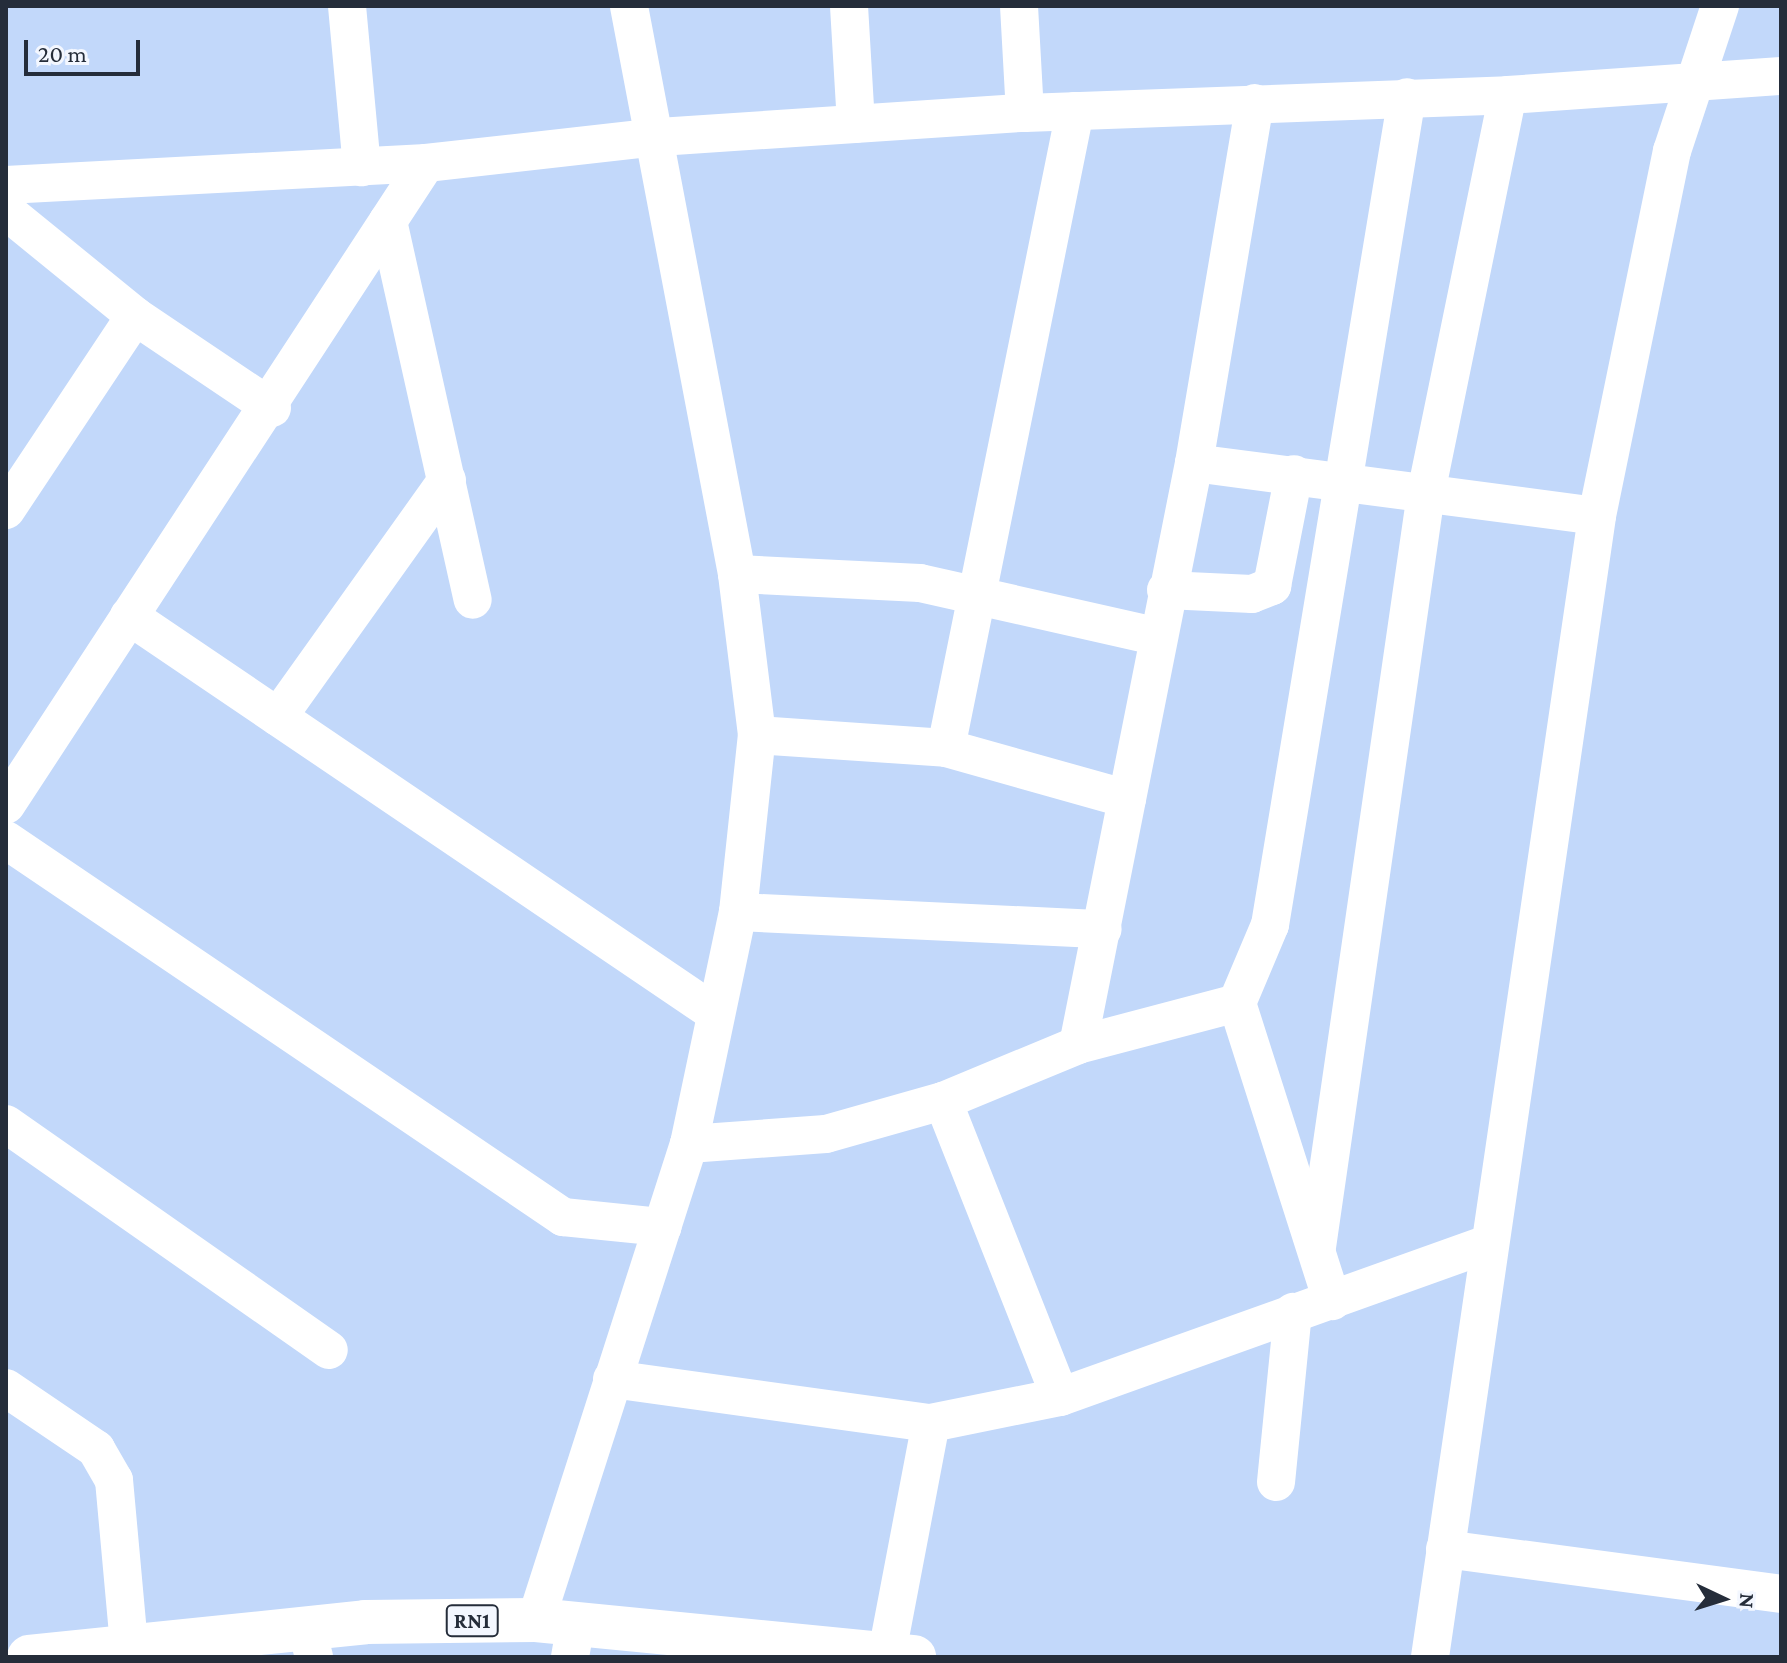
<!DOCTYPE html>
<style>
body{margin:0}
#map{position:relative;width:1787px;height:1663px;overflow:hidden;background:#c2d8fa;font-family:"Crimson Pro",serif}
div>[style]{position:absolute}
.minor>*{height:38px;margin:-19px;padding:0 19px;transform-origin:19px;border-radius:19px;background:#fff}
.major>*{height:44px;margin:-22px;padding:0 22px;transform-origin:22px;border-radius:22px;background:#fff}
span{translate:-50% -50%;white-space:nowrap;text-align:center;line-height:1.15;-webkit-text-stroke:6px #f3f7ff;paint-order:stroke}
.shield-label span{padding:2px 6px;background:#f3f7ff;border:2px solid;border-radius:6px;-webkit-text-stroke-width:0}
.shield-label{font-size:22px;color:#252d3a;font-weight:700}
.frame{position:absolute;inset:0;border:8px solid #252d3a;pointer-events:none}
.north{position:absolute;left:1683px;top:1559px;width:80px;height:80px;-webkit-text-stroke:6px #f3f7ff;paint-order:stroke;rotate:94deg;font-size:22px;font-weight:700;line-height:32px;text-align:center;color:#252d3a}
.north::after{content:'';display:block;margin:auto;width:28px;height:36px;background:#252d3a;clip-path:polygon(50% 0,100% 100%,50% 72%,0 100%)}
.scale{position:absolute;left:24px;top:40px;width:116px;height:36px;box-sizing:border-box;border:4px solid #252d3a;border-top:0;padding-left:10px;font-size:24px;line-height:28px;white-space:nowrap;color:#252d3a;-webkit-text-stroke:6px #f3f7ff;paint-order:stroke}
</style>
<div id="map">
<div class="minor">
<div style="left:347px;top:6px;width:162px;rotate:84.7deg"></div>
<div style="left:849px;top:6px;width:118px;rotate:86.6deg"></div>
<div style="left:1019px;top:6px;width:107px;rotate:86.8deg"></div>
<div style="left:1025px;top:113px;width:483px;rotate:-2.1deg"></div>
<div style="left:426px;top:163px;width:234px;rotate:-6.4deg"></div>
<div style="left:659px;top:137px;width:367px;rotate:-3.8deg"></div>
<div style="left:6px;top:185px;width:421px;rotate:-3deg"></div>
<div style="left:426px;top:163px;width:767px;rotate:123.19deg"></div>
<div style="left:6px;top:211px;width:166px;rotate:39.1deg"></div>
<div style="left:388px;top:221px;width:388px;rotate:77.4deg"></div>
<div style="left:1194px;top:463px;width:406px;rotate:7.5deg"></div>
<div style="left:6px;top:510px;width:233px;rotate:-56.4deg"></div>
<div style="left:135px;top:316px;width:165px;rotate:33.9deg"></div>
<div style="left:737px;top:574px;width:183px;rotate:2.8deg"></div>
<div style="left:920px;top:583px;width:242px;rotate:12.7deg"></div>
<div style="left:1166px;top:590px;width:86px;rotate:2.7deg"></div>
<div style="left:1252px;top:594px;width:22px;rotate:-22deg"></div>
<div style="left:1272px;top:586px;width:114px;rotate:-78.9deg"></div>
<div style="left:129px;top:616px;width:708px;rotate:34.12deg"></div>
<div style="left:278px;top:717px;width:291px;rotate:-54.5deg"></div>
<div style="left:757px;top:735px;width:189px;rotate:3.9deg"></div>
<div style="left:946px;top:748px;width:650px;rotate:-78.55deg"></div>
<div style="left:946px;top:748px;width:188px;rotate:15.7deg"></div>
<div style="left:6px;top:840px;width:673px;rotate:34.09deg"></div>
<div style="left:563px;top:1217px;width:100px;rotate:5.8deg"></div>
<div style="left:738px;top:912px;width:365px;rotate:2.7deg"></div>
<div style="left:1237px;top:1003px;width:85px;rotate:-67.1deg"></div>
<div style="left:1270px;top:925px;width:839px;rotate:-80.61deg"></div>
<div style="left:1078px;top:1045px;width:593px;rotate:-78.73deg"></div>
<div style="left:1194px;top:463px;width:365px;rotate:-80.4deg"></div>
<div style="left:943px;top:1101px;width:146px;rotate:-22.5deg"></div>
<div style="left:1078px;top:1045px;width:164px;rotate:-14.8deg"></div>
<div style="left:1237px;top:1003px;width:313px;rotate:72.3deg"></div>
<div style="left:6px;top:1124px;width:394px;rotate:35deg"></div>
<div style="left:689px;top:1144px;width:137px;rotate:-4.2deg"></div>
<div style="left:826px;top:1134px;width:122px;rotate:-15.8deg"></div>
<div style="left:943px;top:1101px;width:318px;rotate:68.4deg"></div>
<div style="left:1317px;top:1247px;width:762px;rotate:-81.77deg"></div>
<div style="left:1426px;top:493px;width:406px;rotate:-78.4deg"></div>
<div style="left:1508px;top:95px;width:274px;rotate:-4deg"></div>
<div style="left:612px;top:1379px;width:322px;rotate:7.9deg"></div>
<div style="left:931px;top:1423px;width:132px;rotate:-11.4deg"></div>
<div style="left:1060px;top:1397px;width:456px;rotate:-19.7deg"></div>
<div style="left:6px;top:1388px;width:109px;rotate:34.1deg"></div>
<div style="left:96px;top:1449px;width:36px;rotate:60deg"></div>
<div style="left:114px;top:1480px;width:167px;rotate:84.8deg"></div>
<div style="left:1276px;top:1482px;width:171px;rotate:-84.3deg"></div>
<div style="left:1445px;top:1549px;width:339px;rotate:7.6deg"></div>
<div style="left:536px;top:1620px;width:500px;rotate:-72.2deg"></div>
<div style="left:689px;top:1144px;width:237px;rotate:-78.1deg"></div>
<div style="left:738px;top:912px;width:178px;rotate:-83.9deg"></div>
<div style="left:757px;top:735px;width:162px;rotate:-97.1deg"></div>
<div style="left:737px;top:574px;width:578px;rotate:-100.77deg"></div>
<div style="left:306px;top:1627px;width:31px;rotate:75deg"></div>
<div style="left:887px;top:1653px;width:234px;rotate:-79.2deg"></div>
<div style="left:570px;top:1657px;width:34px;rotate:-80deg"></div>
<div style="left:1430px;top:1657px;width:1153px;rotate:-81.67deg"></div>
<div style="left:1597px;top:516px;width:373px;rotate:-78.4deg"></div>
<div style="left:1672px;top:151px;width:153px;rotate:-71.7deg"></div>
</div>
<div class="major">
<div style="left:29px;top:1657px;width:338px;rotate:-5.9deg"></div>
<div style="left:365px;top:1622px;width:171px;rotate:-0.7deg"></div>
<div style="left:536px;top:1620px;width:380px;rotate:5.6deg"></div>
</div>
<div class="shield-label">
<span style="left:472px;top:1621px">RN1</span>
</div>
<div class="frame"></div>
<div class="north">N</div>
<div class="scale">20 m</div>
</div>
